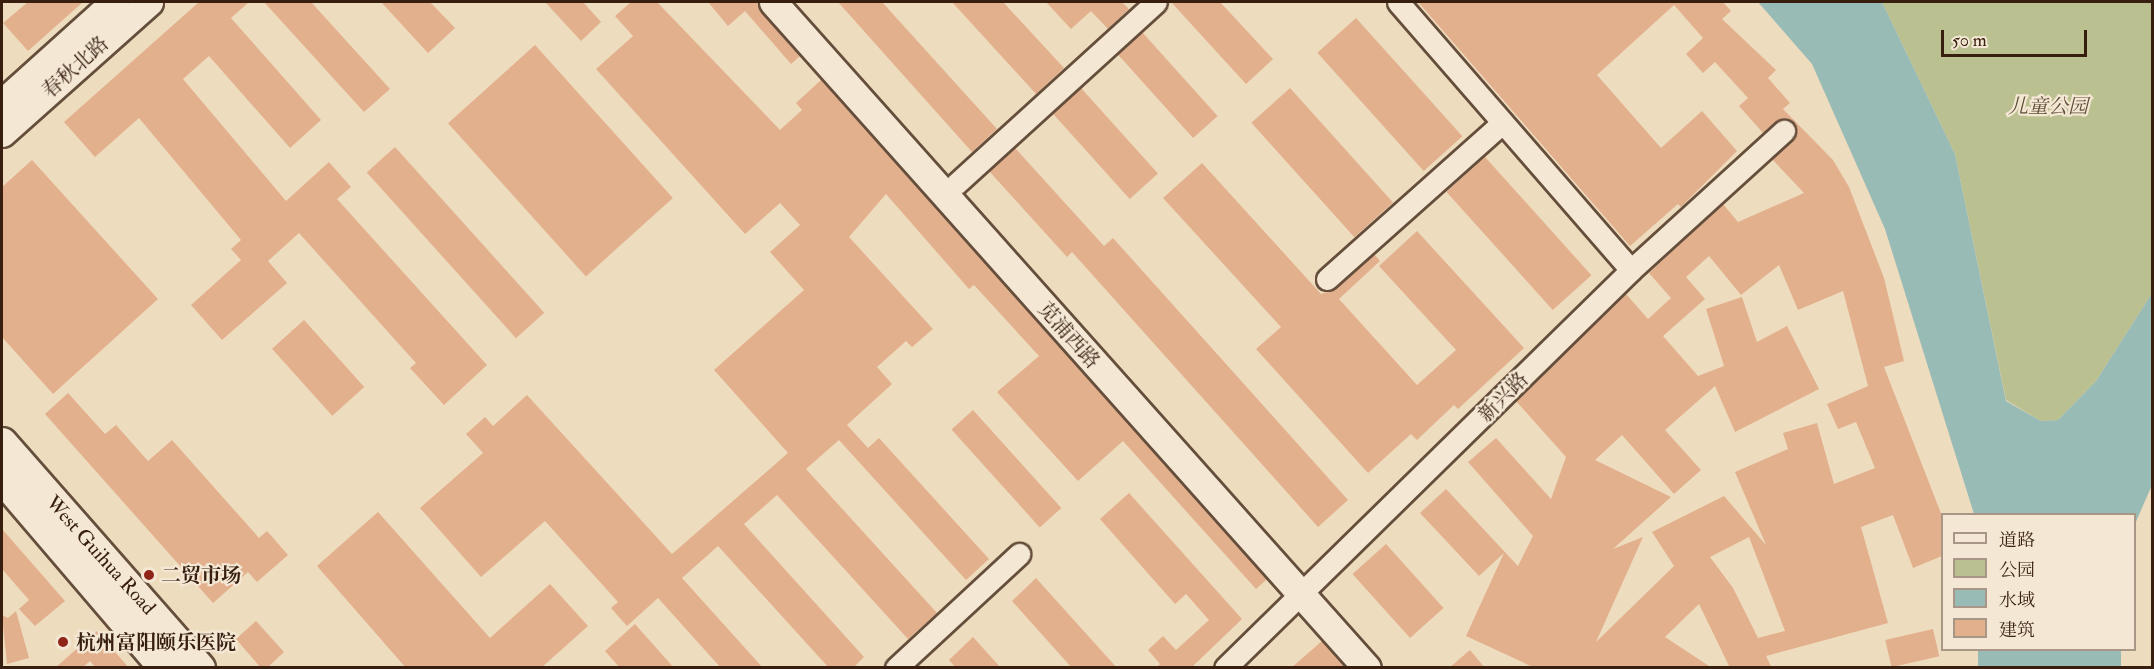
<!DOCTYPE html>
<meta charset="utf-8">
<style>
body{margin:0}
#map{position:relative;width:2154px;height:669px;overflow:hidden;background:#eedcbe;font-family:"IM FELL Double Pica","Noto Serif SC",serif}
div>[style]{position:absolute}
.green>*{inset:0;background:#bbc090}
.water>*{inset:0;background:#99bbb5;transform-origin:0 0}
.building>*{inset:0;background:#e3b08e;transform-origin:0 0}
.roads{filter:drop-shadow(2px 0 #654e3b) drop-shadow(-2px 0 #654e3b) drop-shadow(0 2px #654e3b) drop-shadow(0 -2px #654e3b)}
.minor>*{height:21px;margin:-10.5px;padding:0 10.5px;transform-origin:10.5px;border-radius:10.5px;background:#f4e8d5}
.tertiary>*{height:27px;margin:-13.5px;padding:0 13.5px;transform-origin:13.5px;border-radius:13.5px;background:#f4e8d5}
.secondary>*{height:30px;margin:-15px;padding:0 15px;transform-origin:15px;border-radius:15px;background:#f4e8d5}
.dots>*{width:16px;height:16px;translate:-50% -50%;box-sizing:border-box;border:3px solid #f4e8d5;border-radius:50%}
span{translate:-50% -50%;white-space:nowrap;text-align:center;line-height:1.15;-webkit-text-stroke:4.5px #f4e8d5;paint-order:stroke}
.street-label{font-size:20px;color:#371e0f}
.park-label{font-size:20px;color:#5f4f36;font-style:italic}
.poi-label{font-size:20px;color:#371e0f;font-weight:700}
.left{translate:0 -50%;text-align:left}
.frame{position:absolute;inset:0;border:3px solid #371e0f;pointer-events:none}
.legend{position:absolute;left:1941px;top:513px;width:195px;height:138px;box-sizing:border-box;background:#f4e8d5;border:2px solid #a89786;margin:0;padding:8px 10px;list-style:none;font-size:18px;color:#371e0f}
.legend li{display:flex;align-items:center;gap:12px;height:30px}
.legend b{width:30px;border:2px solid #a89786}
.scale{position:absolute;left:1941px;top:30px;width:146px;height:27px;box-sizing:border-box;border:3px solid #371e0f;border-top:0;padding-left:8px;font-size:18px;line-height:21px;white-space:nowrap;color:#371e0f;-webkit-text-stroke:4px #f4e8d5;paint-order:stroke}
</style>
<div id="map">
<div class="green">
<div style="clip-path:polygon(1882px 2px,2152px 2px,2152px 293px,2096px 381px,2058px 420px,2041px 421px,2006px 400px,1955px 154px)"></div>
</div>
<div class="water">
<div style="clip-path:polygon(1758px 2px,1882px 2px,1955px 154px,2006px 401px,2041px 421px,2058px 420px,2096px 381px,2152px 293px,2152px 485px,2135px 524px,2134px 514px,1974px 514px,1885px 229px,1812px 64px)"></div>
<div style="left:1978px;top:650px;width:143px;height:17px"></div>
</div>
<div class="building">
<div style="clip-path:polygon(28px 2px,83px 2px,28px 51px,3px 23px)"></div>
<div style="clip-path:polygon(199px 2px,249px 2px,231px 18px,321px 120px,290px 148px,209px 56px,183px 79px,286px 201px,329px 162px,351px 187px,337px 199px,487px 365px,444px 405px,410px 368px,416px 363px,299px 233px,268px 261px,287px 283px,222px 340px,191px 305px,241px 260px,231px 249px,241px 240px,139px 118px,95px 157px,64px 122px)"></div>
<div style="clip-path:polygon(264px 2px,311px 2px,390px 89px,364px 112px)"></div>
<div style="clip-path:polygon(381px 2px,430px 2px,455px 28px,428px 53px)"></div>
<div style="clip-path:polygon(545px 2px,583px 2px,601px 22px,581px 41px)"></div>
<div style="clip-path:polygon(631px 2px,657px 2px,780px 130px,802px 110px,796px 103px,821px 80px,1267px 579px,1256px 589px,1123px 441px,1078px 481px,997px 392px,1039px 356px,974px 285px,969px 289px,886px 194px,849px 237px,933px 329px,912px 347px,906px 341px,877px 367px,892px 384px,847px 425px,868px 448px,879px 438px,989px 559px,966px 580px,839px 440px,806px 469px,937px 613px,908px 639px,777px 495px,744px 524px,864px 657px,853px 668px,829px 668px,718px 546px,682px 578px,763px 668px,721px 668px,658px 598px,627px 626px,611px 608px,618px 602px,545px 521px,481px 577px,420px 508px,483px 453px,466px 434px,485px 417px,493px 426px,527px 395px,672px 554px,788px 453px,714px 370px,804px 290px,770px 252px,800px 225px,780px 203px,745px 234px,596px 69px,633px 36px,615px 16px)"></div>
<div style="clip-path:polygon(708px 2px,757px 2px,800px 56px,791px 64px,745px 11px,728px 26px)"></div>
<div style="clip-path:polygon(838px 2px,882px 2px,997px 129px,972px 152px)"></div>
<div style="clip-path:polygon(952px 2px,1003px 2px,1064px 68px,1036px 94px)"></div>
<div style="clip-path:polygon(1046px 2px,1122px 2px,1129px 9px,1108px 29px,1091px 11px,1071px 29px)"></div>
<div style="clip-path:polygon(1171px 2px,1220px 2px,1273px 59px,1246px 84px)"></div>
<div style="clip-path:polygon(evenodd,1418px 2px,1723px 2px,1731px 11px,1722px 19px,1776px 70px,1768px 78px,1790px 103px,1783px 109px,1833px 160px,1849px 187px,1884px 278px,1904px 361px,1884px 367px,1942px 516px,1942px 556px,1913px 568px,1893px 515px,1861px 527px,1888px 623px,1766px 656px,1772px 668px,1730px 668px,1699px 604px,1665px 637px,1712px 668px,1535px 668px,1466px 636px,1504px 553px,1479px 576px,1420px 513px,1446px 489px,1518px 566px,1533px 536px,1468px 462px,1496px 438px,1551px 499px,1566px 457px,1516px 401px,1626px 294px,1648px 319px,1671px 298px,1649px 273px,1723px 204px,1738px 222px,1804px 193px,1772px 159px,1796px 135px,1794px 123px,1781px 119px,1763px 133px,1739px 106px,1748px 98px,1715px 62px,1703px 73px,1686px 54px,1703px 38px,1674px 5px,1597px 75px,1661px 148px,1702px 111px,1737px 151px,1681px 207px,1678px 204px,1630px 246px,1418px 2px,1709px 256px,1741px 295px,1779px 265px,1798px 310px,1843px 291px,1868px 386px,1827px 404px,1838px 429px,1856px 422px,1875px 468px,1834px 484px,1817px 423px,1783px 433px,1788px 449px,1735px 472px,1766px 545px,1724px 496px,1652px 532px,1674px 566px,1596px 642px,1643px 537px,1613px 549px,1671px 497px,1595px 460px,1622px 435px,1674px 494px,1701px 470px,1665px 430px,1715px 386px,1735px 432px,1819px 389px,1787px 326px,1757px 342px,1742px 297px,1706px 309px,1724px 366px,1698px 376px,1663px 336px,1705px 299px,1686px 277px,1709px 256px,1418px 2px,1749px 537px,1785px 631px,1758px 638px,1733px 588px,1710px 557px,1749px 537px)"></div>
<div style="left:1356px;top:18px;width:159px;height:52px;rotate:48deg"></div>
<div style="left:1142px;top:32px;width:113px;height:33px;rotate:48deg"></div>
<div style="left:535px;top:45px;width:206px;height:117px;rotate:48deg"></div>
<div style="left:1081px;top:88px;width:115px;height:38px;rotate:48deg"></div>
<div style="left:1290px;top:88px;width:154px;height:52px;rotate:48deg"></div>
<div style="left:395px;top:147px;width:223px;height:38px;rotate:48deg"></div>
<div style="clip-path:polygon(1015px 148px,1104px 246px,1113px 238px,1348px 500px,1318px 527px,1072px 252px,1067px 257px,989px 171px)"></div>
<div style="left:1485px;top:157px;width:159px;height:52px;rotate:48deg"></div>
<div style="clip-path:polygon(32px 160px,158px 299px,53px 394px,2px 337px,2px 187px)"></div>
<div style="clip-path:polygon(1202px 163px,1321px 294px,1335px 289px,1374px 254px,1380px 261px,1339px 299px,1417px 385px,1456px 350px,1379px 266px,1417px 231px,1524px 348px,1458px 409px,1454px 405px,1417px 440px,1411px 434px,1368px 473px,1256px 349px,1281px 327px,1163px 198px)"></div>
<div style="left:304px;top:320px;width:90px;height:43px;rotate:48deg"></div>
<div style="clip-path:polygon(68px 393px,105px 434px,116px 425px,148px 461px,172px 440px,259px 538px,267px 531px,288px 555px,257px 582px,248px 572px,213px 603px,45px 414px)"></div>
<div style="left:973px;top:410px;width:132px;height:29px;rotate:48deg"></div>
<div style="clip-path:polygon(1129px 493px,1242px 619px,1191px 668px,1156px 668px,1160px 664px,1148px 650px,1163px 636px,1176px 650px,1209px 620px,1186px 594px,1175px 604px,1100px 519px)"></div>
<div style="clip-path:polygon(378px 512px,490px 638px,550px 584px,588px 626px,541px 668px,406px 668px,317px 566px)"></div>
<div style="clip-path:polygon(2px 529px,65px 601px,35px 626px,19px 609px,29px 600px,2px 569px)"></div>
<div style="left:1386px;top:544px;width:86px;height:45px;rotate:48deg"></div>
<div style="clip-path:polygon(1036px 578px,1117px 668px,1072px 668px,1012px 601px)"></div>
<div style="clip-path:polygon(16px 611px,29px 658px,7px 664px,2px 615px,8px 618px)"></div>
<div style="clip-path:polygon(256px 621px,284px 652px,267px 668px,261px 668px,236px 639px)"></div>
<div style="clip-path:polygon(635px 624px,674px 668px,620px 668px,605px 651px)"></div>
<div style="left:1933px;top:629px;width:28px;height:49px;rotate:77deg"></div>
<div style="clip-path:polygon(97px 631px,129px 668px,96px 668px,90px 661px,82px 668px,55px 668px)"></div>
<div style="clip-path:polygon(973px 637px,1001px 668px,956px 668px,949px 660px)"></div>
<div style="clip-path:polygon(1322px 641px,1345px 668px,1291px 668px)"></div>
<div style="clip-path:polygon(1470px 650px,1485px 668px,1449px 668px)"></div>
</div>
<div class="roads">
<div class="minor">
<div style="left:1398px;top:2px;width:355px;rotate:49deg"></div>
<div style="left:956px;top:184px;width:270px;rotate:-42.3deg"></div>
<div style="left:1327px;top:279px;width:234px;rotate:-41.7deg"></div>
<div style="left:896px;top:668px;width:168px;rotate:-42.8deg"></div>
<div style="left:1225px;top:668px;width:569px;rotate:-44.43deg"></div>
<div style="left:1631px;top:270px;width:207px;rotate:-42.3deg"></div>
</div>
<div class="tertiary">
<div style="left:773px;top:2px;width:892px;rotate:48.27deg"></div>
<div style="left:2px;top:103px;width:151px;rotate:-42deg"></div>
<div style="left:2px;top:133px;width:197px;rotate:-41.7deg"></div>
</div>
<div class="secondary">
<div style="left:2px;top:443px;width:300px;rotate:48.7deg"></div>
<div style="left:2px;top:478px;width:250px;rotate:49.5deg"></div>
</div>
</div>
<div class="dots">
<div style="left:149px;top:575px;background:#8f2418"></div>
<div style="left:63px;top:642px;background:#8f2418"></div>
</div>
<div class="street-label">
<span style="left:75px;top:67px;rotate:-42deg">春秋北路</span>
<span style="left:1069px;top:335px;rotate:48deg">苋浦西路</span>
<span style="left:1503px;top:397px;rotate:-45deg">新兴路</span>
<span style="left:101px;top:555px;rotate:48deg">West Guihua Road</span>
</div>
<div class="park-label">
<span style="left:2048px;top:106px">儿童公园</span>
</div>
<div class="poi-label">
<span class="left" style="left:161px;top:575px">二贸市场</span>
<span class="left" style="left:76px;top:642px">杭州富阳颐乐医院</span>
</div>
<div class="frame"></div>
<ul class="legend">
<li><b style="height:8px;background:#f4e8d5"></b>道路</li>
<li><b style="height:16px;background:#bbc090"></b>公园</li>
<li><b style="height:16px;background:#99bbb5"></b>水域</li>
<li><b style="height:16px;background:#e3b08e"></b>建筑</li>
</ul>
<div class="scale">50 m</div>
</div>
